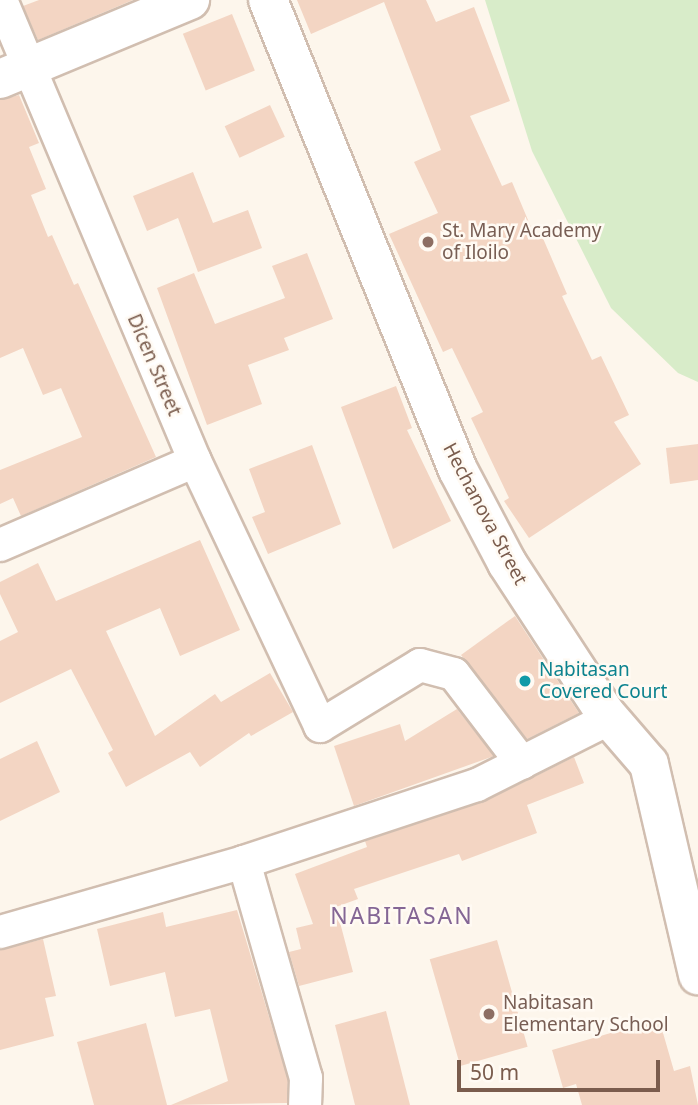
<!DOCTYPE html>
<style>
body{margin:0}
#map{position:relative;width:698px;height:1105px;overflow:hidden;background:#fdf6ec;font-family:"Noto Sans",sans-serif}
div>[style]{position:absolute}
.green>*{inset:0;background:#d8ecc9}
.building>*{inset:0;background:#f3d5c3;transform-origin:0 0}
.roads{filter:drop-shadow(2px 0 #d1beb0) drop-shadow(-2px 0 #d1beb0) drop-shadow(0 2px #d1beb0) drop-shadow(0 -2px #d1beb0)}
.street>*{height:32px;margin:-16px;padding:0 16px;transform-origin:16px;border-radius:16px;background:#fff}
.secondary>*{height:38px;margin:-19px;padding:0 19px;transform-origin:19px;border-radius:19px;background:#fff}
.dots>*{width:19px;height:19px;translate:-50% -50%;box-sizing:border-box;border:4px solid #fffaf3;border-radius:50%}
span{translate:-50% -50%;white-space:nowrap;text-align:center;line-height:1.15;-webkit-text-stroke:5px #fffaf3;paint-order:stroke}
.education-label{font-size:19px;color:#785e54}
.left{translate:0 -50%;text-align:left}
.street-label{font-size:19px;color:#7a5c4d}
.culture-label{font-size:19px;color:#0d838f}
.quarter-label{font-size:23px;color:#846695;letter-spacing:2px}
.scale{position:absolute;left:457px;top:1060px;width:203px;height:32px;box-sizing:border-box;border:4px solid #7a5c4d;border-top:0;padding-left:9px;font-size:21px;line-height:24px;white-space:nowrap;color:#7a5c4d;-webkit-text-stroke:5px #fffaf3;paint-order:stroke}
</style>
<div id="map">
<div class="green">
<div style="clip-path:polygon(485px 0,698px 0,698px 382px,678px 373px,611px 308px,532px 151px)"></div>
</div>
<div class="building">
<div style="clip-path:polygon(39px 0,133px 0,38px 40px,23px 6px)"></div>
<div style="clip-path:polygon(297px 0,426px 0,436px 22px,474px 7px,510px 101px,470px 116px,502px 186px,512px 182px,536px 239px,542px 236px,567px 294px,562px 296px,592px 360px,601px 356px,629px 415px,614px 422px,641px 464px,529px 538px,504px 501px,509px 498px,471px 418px,483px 412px,452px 348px,443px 352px,389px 234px,438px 213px,414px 162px,441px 150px,384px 2px,311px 34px)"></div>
<div style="left:232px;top:14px;width:61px;height:53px;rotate:68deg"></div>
<div style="clip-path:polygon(19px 95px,39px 143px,29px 147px,46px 189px,31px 195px,48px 237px,52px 235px,74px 285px,78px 283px,156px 457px,21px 516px,13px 498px,0 504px,0 470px,82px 437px,61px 388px,43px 395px,23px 348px,0 358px,0 100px)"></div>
<div style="left:270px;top:105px;width:35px;height:50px;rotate:65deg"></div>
<div style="clip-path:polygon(193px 172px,213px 223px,248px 210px,262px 248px,198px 272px,178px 218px,147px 231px,133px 196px)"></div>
<div style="clip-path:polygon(307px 253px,333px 319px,284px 338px,289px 350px,248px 365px,262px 404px,207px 425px,157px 288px,194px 273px,215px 324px,285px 298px,272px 266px)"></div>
<div style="clip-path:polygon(396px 386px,412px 428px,407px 430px,451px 521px,393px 549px,341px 407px)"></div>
<div style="clip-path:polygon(698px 444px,698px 480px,670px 484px,666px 448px)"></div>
<div style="clip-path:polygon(312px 445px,341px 524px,268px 554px,252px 517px,265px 512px,249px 469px)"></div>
<div style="clip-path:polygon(200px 540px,240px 630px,180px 656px,160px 608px,106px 631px,155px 736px,215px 694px,221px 702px,270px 673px,293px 712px,251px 736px,249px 733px,200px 767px,190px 752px,126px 787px,108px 753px,113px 750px,71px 669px,0 703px,0 641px,18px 632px,0 594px,0 582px,38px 563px,56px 601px)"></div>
<div style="clip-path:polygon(515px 616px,579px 713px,527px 739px,461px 655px)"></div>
<div style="clip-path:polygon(457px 709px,494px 756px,354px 806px,334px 746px,400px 724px,405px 741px)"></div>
<div style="clip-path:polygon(37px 741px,60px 792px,0 821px,0 759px)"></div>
<div style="clip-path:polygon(574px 757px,584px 783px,527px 805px,537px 833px,462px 861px,459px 854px,354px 889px,358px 899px,336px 907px,353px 972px,299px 986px,289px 952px,301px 949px,296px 928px,313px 924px,295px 874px,367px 847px,365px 841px,485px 801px)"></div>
<div style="clip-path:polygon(237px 910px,288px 1080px,287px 1103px,171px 1105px,228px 1081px,210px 1009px,175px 1017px,165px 972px,110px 986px,97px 929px,163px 912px,166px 927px)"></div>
<div style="clip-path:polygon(43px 939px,56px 996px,45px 998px,54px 1036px,0 1050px,0 950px)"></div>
<div style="left:497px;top:940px;width:111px;height:70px;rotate:74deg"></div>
<div style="clip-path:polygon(386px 1011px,410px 1105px,355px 1105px,335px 1025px)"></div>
<div style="clip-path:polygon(659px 1019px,674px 1071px,690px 1066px,698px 1105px,582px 1105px,576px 1084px,563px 1088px,552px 1050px)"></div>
<div style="clip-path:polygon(146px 1023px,167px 1105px,94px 1105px,77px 1042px)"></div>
</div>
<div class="roads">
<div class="street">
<div style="left:1px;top:0;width:500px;rotate:67.18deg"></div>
<div style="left:195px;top:461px;width:293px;rotate:64.7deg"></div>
<div style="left:320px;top:726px;width:117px;rotate:-31.4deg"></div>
<div style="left:420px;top:665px;width:35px;rotate:15deg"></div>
<div style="left:454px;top:674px;width:112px;rotate:52.6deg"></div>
<div style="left:0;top:545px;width:212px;rotate:-23.3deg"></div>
<div style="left:244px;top:862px;width:225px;rotate:74deg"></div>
<div style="left:306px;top:1078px;width:27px;rotate:92deg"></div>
<div style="left:0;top:932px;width:254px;rotate:-16deg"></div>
<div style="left:244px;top:862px;width:245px;rotate:-18.3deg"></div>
<div style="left:477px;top:785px;width:149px;rotate:-26.7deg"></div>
</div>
<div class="secondary">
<div style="left:268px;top:0;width:507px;rotate:67.99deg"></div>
<div style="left:458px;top:470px;width:105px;rotate:62.2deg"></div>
<div style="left:507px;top:563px;width:179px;rotate:56.8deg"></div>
<div style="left:605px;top:713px;width:67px;rotate:49.2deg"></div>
<div style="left:649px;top:764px;width:217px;rotate:76.9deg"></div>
<div style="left:0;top:79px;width:206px;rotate:-22.6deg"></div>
</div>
</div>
<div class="dots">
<div style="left:428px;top:242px;background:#8d6e63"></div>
<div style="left:525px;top:681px;background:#0f9aa8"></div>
<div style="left:489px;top:1014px;background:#8d6e63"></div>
</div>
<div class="education-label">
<span class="left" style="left:442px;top:242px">St. Mary Academy<br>of Iloilo</span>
<span class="left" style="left:503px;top:1014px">Nabitasan<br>Elementary School</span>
</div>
<div class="street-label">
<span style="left:154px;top:365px;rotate:67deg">Dicen Street</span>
<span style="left:485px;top:514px;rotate:62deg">Hechanova Street</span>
</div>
<div class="culture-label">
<span class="left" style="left:539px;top:681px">Nabitasan<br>Covered Court</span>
</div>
<div class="quarter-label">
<span style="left:402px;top:915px">NABITASAN</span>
</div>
<div class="scale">50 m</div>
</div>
